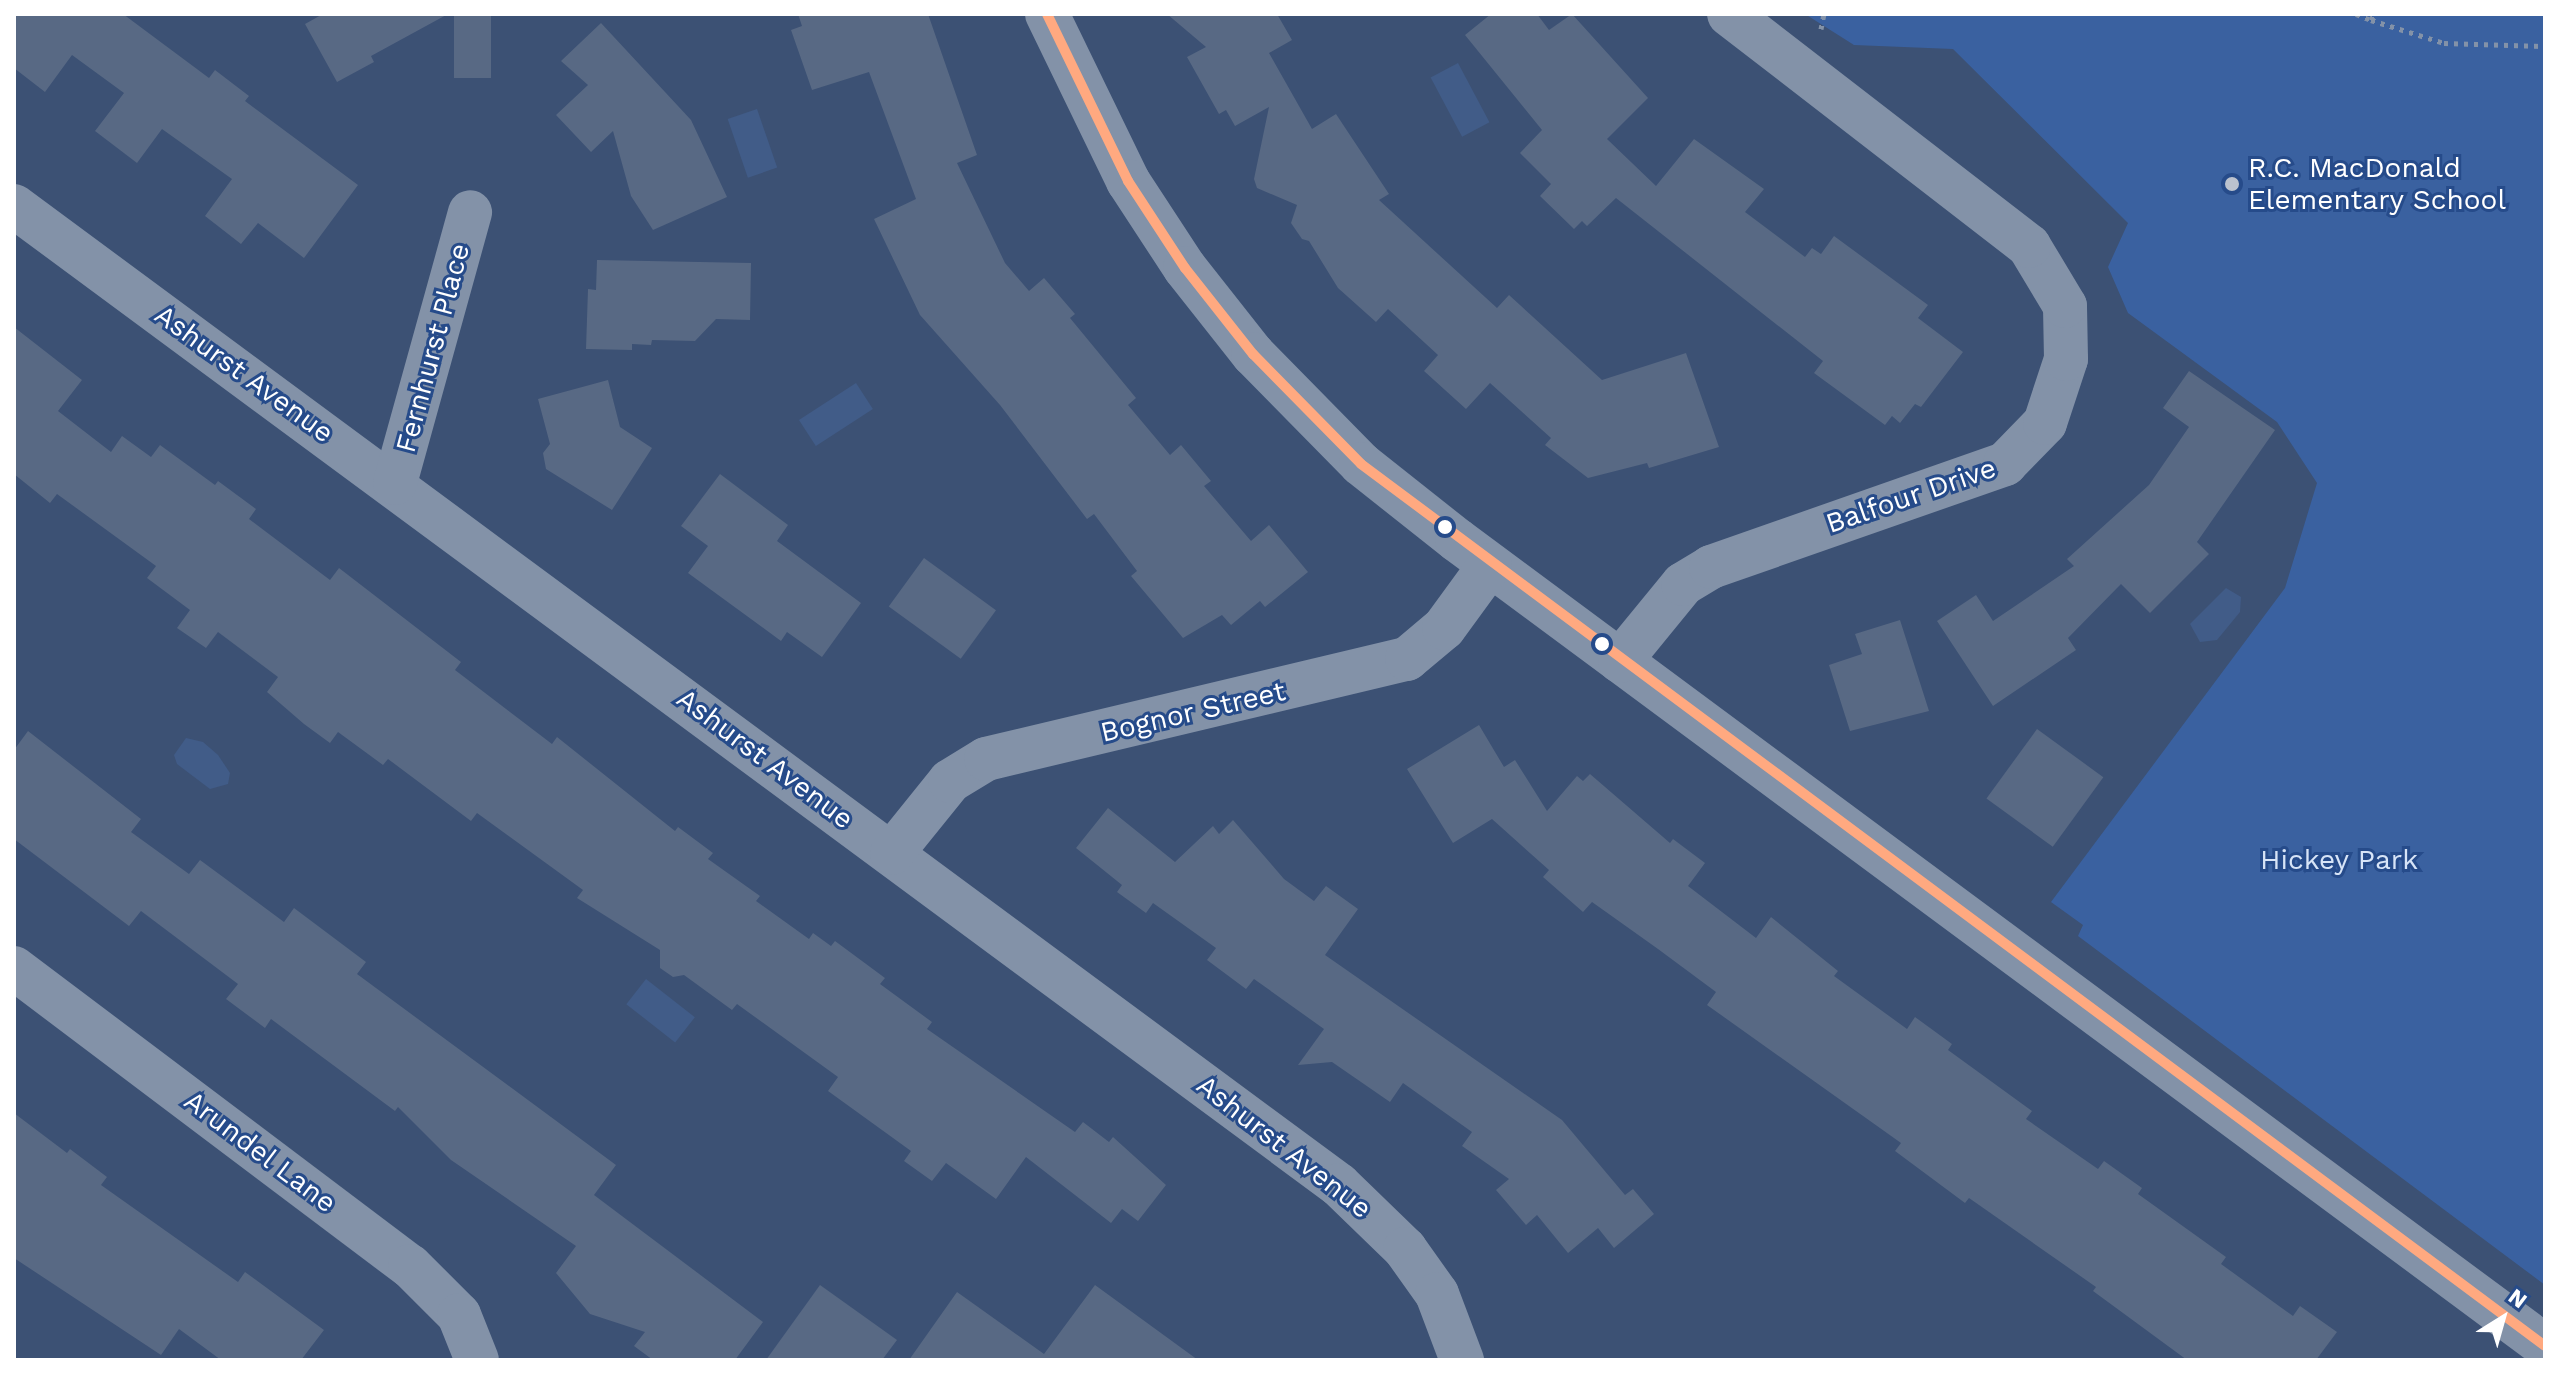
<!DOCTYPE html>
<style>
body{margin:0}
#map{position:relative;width:2559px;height:1374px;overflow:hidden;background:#3c5174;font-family:"Work Sans",sans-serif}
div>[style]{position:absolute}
.green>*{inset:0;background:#3a61a0}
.water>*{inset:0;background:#415c88;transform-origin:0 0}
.building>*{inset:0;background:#586984;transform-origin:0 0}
.path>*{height:5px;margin-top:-2.5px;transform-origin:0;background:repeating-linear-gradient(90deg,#8392a8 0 4px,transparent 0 10px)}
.minor>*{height:44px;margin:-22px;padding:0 22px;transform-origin:22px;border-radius:22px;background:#8392a8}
.bus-1>*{height:10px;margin:-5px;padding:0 5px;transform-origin:5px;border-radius:5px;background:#ffa980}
.dots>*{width:22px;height:22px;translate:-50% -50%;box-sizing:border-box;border:4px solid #264b8a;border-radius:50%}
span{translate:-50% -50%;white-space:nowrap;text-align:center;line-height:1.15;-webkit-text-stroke:6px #264b8a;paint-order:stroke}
.poi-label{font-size:28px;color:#fff}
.left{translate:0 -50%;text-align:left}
.street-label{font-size:28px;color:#fff}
.park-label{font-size:28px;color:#d7e4f7}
.frame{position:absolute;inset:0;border:16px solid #fff;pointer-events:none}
.north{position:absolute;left:2463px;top:1278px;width:80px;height:80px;-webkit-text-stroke:6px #264b8a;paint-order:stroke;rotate:37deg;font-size:22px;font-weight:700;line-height:32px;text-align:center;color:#fff}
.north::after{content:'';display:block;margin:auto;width:28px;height:36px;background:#fff;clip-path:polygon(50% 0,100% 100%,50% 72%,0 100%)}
</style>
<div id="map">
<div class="green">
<div style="clip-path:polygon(1805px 14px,2545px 14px,2545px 1285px,2078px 936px,2083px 925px,2051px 902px,2285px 588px,2317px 483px,2277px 422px,2128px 313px,2108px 267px,2128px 223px,1953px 49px,1854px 45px)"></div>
</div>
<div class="water">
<div style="left:1458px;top:63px;width:67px;height:31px;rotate:62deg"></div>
<div style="left:757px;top:109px;width:62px;height:31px;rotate:71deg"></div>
<div style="left:856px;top:383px;width:31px;height:68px;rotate:57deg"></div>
<div style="clip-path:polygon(2226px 588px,2241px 597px,2240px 612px,2217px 640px,2200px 642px,2190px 624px)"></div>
<div style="clip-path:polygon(186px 738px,203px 742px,218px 755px,230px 773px,228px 784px,210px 789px,177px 764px,174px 755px)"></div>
<div style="left:646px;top:979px;width:62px;height:32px;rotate:38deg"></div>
</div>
<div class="building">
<div style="clip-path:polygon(14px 14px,123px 14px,209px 78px,215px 70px,249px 96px,245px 101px,358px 185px,304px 258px,258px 223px,241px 244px,205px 216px,232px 179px,162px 129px,137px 163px,95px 131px,124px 93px,72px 55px,45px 92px,14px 68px)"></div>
<div style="clip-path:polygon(323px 14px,448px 14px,371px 56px,374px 62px,337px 82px,305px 24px)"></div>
<div style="left:454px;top:14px;width:37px;height:64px"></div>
<div style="clip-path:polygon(798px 14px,928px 14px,977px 155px,957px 163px,1005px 263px,1029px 291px,1044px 278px,1075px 314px,1070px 318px,1136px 398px,1128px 405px,1170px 455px,1181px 445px,1211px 481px,1204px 486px,1251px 541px,1269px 525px,1308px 572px,1265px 607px,1260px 601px,1231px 625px,1222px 615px,1183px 638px,1131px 576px,1137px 571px,1094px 514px,1087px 519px,1000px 405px,920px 315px,874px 219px,916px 199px,869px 72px,812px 90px,791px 30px,802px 26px)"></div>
<div style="clip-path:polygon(1167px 14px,1277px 14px,1292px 40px,1269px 53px,1312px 129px,1336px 114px,1389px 194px,1379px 200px,1497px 308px,1509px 295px,1602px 380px,1686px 353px,1719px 447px,1649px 468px,1647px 463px,1588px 478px,1545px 445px,1551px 438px,1490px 383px,1466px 409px,1424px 371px,1438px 355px,1388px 309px,1376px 322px,1338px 288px,1309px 241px,1302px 239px,1291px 223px,1297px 205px,1257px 188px,1254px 179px,1269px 107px,1235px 126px,1226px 110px,1219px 114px,1187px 57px,1206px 47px)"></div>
<div style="clip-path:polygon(1491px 14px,1537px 14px,1549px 30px,1572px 14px,1648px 98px,1607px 139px,1656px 186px,1694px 139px,1764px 189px,1745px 212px,1805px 257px,1812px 248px,1821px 254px,1834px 236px,1928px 305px,1918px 318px,1963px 352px,1921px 407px,1915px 404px,1900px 423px,1892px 416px,1885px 425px,1814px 373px,1823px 361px,1616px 198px,1587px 226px,1582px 221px,1574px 229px,1540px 196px,1551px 184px,1520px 153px,1542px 130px,1465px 35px)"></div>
<div style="clip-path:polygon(601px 23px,691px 120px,727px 197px,653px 230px,631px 196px,613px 131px,591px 152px,556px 115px,588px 85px,561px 61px)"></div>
<div style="clip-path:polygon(597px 260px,751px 263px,750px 320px,716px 319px,695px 341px,652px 340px,651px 345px,632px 344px,632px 350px,586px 349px,588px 289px,596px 290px)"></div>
<div style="clip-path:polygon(14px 327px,82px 380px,58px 411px,111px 452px,122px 436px,151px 457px,160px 445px,215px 485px,218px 481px,256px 509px,249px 519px,330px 580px,339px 568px,461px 662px,455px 670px,552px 744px,557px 737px,675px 831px,678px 827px,713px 853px,708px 859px,760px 896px,756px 901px,809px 939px,813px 933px,831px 946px,835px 941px,885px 978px,880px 984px,932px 1022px,927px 1029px,1075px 1132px,1083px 1122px,1109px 1142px,1113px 1137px,1166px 1185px,1138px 1221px,1122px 1209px,1111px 1223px,1026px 1157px,996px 1199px,946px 1163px,932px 1181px,904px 1161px,911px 1151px,828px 1091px,838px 1077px,737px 1004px,732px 1010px,684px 975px,673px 977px,660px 968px,660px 950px,577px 898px,583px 890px,477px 813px,471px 821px,388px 759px,383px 765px,338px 732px,330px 743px,304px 724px,267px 692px,278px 677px,218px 632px,206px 648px,177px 628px,190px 610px,147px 578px,156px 566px,57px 494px,50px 503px,14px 474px)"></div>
<div style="clip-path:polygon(2189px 371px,2275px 430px,2197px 542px,2209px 554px,2150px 613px,2121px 584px,2068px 638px,2076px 650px,1993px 706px,1937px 621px,1976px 595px,1993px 621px,2074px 566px,2067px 559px,2149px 485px,2189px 427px,2163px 408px)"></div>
<div style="clip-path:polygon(608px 380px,620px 427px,652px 448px,612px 510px,546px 469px,543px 453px,550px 444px,538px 399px)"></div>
<div style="clip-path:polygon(720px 474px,788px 525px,777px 541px,861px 603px,822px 657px,787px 632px,781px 641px,688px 573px,708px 546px,681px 526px)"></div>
<div style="left:924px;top:558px;width:89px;height:60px;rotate:36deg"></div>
<div style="clip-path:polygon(1900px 620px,1929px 711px,1850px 731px,1829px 665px,1862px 654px,1855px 634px)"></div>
<div style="clip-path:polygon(1479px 725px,1504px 767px,1515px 760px,1547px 811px,1577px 776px,1583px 781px,1590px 774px,1670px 843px,1673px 839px,1705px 863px,1688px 886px,1756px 938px,1771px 917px,1838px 971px,1834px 976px,1907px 1029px,1915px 1017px,1952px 1044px,1948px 1050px,2032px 1111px,2026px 1119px,2098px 1169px,2104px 1161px,2142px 1188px,2138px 1194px,2226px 1257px,2221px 1264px,2293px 1316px,2300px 1306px,2337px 1332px,2316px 1360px,2187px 1360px,2093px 1291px,2096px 1287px,1969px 1198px,1965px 1203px,1895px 1151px,1901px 1143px,1707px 1005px,1716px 992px,1658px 949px,1592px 902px,1583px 912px,1543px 877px,1549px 870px,1492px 819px,1453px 843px,1407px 769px)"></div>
<div style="left:2037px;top:729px;width:82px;height:86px;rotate:36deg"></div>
<div style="clip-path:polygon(28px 731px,141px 819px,131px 832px,189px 874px,200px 860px,284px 922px,294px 908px,366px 962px,357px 974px,616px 1165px,594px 1195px,763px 1322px,735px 1360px,653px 1360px,634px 1346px,645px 1332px,590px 1314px,556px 1273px,576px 1246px,451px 1160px,398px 1107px,395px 1111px,271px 1019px,265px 1028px,226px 999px,238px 984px,141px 911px,129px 926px,14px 839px,14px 750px)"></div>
<div style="clip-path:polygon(1108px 808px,1175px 862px,1213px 826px,1219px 834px,1233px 820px,1284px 879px,1314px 901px,1326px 886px,1358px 909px,1325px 955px,1562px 1120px,1625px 1195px,1633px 1189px,1654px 1214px,1614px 1248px,1598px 1228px,1568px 1253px,1537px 1215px,1526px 1225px,1496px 1190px,1509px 1179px,1462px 1146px,1472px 1132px,1403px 1083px,1390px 1102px,1332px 1062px,1298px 1065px,1324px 1029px,1254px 979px,1246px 989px,1207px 960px,1216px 948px,1153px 903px,1146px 913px,1117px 892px,1122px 885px,1076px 848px)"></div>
<div style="clip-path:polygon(14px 1113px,67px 1153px,70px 1149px,107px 1177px,101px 1185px,238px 1282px,245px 1272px,324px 1330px,301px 1360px,221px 1360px,179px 1329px,161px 1355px,14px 1258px)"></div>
<div style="clip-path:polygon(820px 1285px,897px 1340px,882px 1360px,766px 1360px)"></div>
<div style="clip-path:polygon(1095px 1285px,1198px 1360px,909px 1360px,957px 1292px,1044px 1354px)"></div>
</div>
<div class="path">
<div style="left:2356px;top:14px;width:16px;rotate:22deg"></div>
<div style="left:2371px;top:20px;width:7px;rotate:-63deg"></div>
<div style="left:2371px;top:20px;width:77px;rotate:17.5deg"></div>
<div style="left:2444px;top:43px;width:101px;rotate:1.7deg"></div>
<div style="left:1821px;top:29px;width:15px;rotate:-79deg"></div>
</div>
<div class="minor">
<div style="left:1047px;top:14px;width:186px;rotate:64.1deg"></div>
<div style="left:1128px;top:181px;width:104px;rotate:56.8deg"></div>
<div style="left:1185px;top:268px;width:110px;rotate:51.7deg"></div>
<div style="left:1253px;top:354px;width:154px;rotate:45.5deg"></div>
<div style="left:1361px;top:464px;width:122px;rotate:38.4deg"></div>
<div style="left:1457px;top:540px;width:1354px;rotate:36.53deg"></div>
<div style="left:14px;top:206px;width:1647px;rotate:36.46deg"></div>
<div style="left:1339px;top:1185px;width:92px;rotate:44.1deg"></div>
<div style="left:1405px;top:1249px;width:55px;rotate:54.6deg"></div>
<div style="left:1437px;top:1294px;width:71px;rotate:69.3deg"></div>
<div style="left:395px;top:483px;width:281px;rotate:-74.5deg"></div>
<div style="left:1620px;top:661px;width:99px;rotate:-50.7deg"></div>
<div style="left:1683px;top:584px;width:33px;rotate:-31deg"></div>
<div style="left:1711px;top:567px;width:312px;rotate:-19.3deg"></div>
<div style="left:2005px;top:464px;width:57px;rotate:-45.7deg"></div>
<div style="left:2045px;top:423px;width:67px;rotate:-71.8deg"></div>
<div style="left:2066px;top:359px;width:53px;rotate:-91.1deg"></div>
<div style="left:2065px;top:306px;width:70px;rotate:-121deg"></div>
<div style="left:2029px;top:246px;width:379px;rotate:-142.3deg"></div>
<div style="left:892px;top:853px;width:92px;rotate:-51.1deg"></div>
<div style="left:950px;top:781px;width:42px;rotate:-31.4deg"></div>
<div style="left:986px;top:759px;width:433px;rotate:-13.4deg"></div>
<div style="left:1407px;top:659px;width:48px;rotate:-40deg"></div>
<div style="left:1444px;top:628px;width:78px;rotate:-53.9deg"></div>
<div style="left:14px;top:968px;width:496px;rotate:37deg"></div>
<div style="left:410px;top:1266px;width:69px;rotate:45deg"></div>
<div style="left:459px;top:1315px;width:48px;rotate:68.2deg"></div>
</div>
<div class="bus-1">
<div style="left:1047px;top:14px;width:186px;rotate:64.1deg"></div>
<div style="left:1128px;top:181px;width:104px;rotate:56.8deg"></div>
<div style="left:1185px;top:268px;width:110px;rotate:51.7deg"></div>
<div style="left:1253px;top:354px;width:154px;rotate:45.5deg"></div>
<div style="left:1361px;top:464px;width:1476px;rotate:36.68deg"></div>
</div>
<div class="dots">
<div style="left:2232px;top:184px;background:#bbc2ce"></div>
<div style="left:1445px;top:527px;background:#fff"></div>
<div style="left:1602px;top:644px;background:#fff"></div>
</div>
<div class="poi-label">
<span class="left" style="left:2248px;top:184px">R.C. MacDonald<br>Elementary School</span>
</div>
<div class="street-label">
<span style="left:433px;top:348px;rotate:-75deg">Fernhurst Place</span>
<span style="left:244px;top:374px;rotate:36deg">Ashurst Avenue</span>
<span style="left:1911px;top:496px;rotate:-19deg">Balfour Drive</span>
<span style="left:1193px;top:712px;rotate:-13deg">Bognor Street</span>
<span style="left:765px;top:759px;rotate:37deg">Ashurst Avenue</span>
<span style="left:1284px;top:1147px;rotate:38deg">Ashurst Avenue</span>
<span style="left:260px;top:1152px;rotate:37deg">Arundel Lane</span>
</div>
<div class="park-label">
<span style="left:2339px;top:860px">Hickey Park</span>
</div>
<div class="frame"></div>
<div class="north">N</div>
</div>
